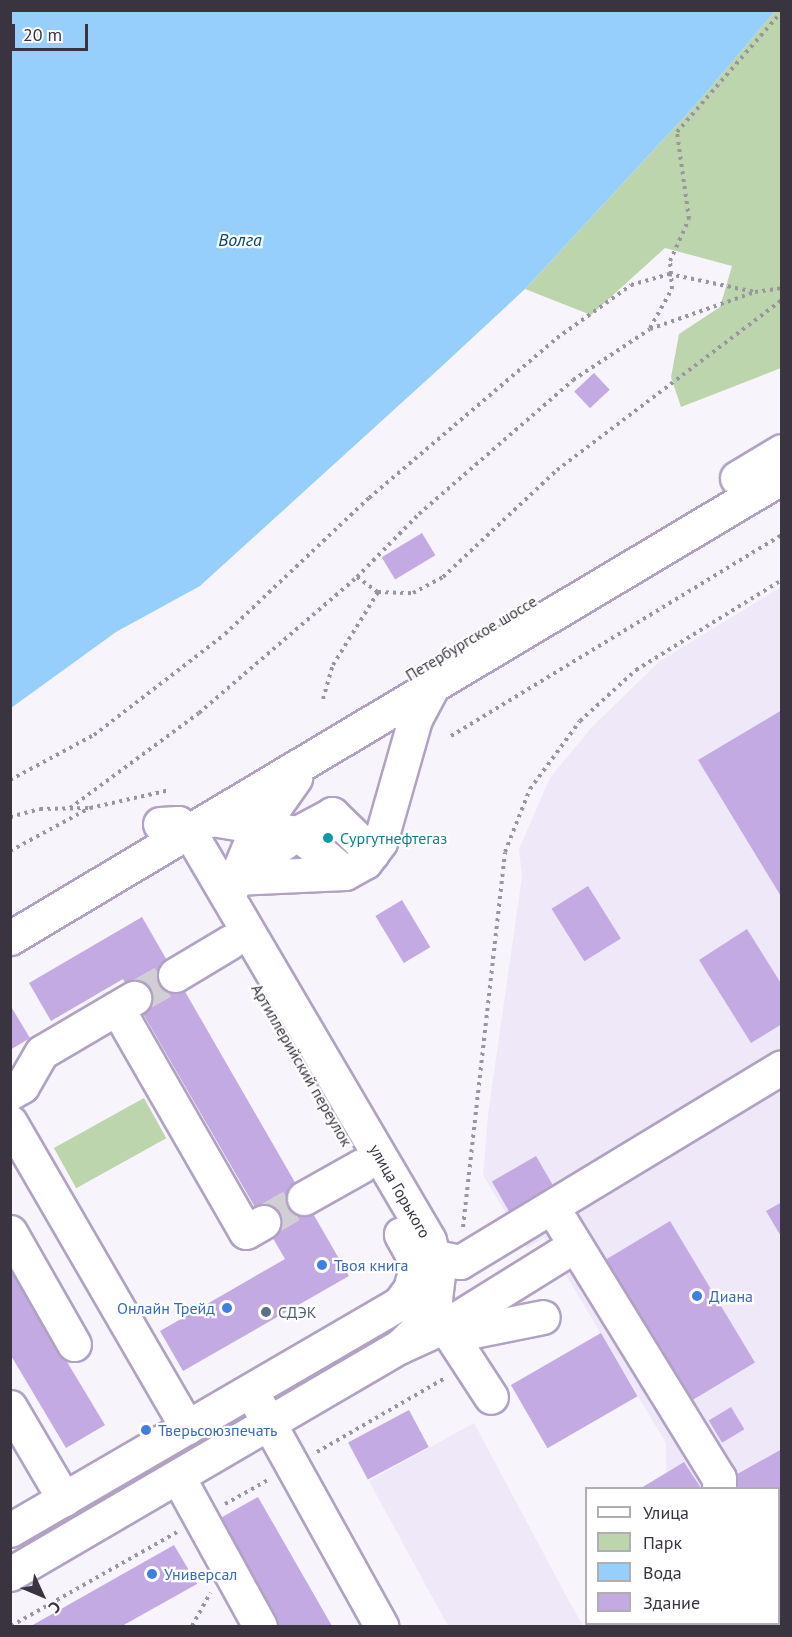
<!DOCTYPE html>
<meta charset="utf-8">
<style>
body{margin:0}
#map{position:relative;width:792px;height:1637px;overflow:hidden;background:#f7f4fb;font-family:"PT Sans",sans-serif}
div>[style]{position:absolute}
.built>*{inset:0;background:#efe8f9}
.green>*{inset:0;background:#bdd5ac;transform-origin:0 0}
.water>*{inset:0;background:#97cffc}
.building>*{inset:0;background:#c4aae3;transform-origin:0 0}
.minor-tunnel>*{height:33px;margin-top:-16.5px;transform-origin:0;background:repeating-linear-gradient(90deg,#d1ced6 0 33px,transparent 0 49px)}
.path>*{height:4px;margin-top:-2px;transform-origin:0;background:repeating-linear-gradient(90deg,#9a96a0 0 3px,transparent 0 7.5px)}
.roads{filter:drop-shadow(2px 0 #b1a2c3) drop-shadow(-2px 0 #b1a2c3) drop-shadow(0 2px #b1a2c3) drop-shadow(0 -2px #b1a2c3)}
.minor>*{height:33px;margin:-16.5px;padding:0 16.5px;transform-origin:16.5px;border-radius:16.5px;background:#fff}
.major>*{height:33px;margin:-16.5px;padding:0 16.5px;transform-origin:16.5px;border-radius:16.5px;background:#fff}
.dots>*{width:16px;height:16px;translate:-50% -50%;box-sizing:border-box;border:3px solid #fff;border-radius:50%}
span{translate:-50% -50%;white-space:nowrap;text-align:center;line-height:1.15;-webkit-text-stroke:4.5px #fff;paint-order:stroke}
.street-label{font-size:16px;color:#3a3441}
.culture-label{font-size:16px;color:#0d838f}
.left{translate:0 -50%;text-align:left}
.shop-label{font-size:16px;color:#366cbe}
.right{translate:-100% -50%;text-align:right}
.service-label{font-size:16px;color:#4e5e75}
.water-label{font-size:18px;color:#024870;font-style:italic}
.frame{position:absolute;inset:0;border:12px solid #3a3441;pointer-events:none}
.legend{position:absolute;left:585px;top:1487px;width:195px;height:138px;box-sizing:border-box;background:#fff;border:2px solid #b0aeb3;margin:0;padding:8px 10px;list-style:none;font-size:18px;color:#3a3441}
.legend li{display:flex;align-items:center;gap:12px;height:30px}
.legend b{width:30px;border:2px solid #b0aeb3}
.north{position:absolute;left:12px;top:1565px;width:60px;height:60px;-webkit-text-stroke:4px #fff;paint-order:stroke;rotate:134deg;font-size:16px;font-weight:700;line-height:24px;text-align:center;color:#3a3441}
.north::after{content:'';display:block;margin:auto;width:21px;height:27px;background:#3a3441;clip-path:polygon(50% 0,100% 100%,50% 72%,0 100%)}
.scale{position:absolute;left:12px;top:24px;width:76px;height:27px;box-sizing:border-box;border:3px solid #3a3441;border-top:0;padding-left:8px;font-size:18px;line-height:21px;white-space:nowrap;color:#3a3441;-webkit-text-stroke:4px #fff;paint-order:stroke}
</style>
<div id="map">
<div class="built">
<div style="clip-path:polygon(781px 587px,781px 1626px,679px 1626px,677px 1624px,778px 1624px,778px 1488px,641px 1488px,666px 1473px,666px 1443px,544px 1238px,527px 1248px,483px 1175px,488px 1115px,522px 877px,519px 849px,550px 778px,591px 728px,660px 661px)"></div>
<div style="clip-path:polygon(474px 1423px,570px 1603px,583px 1626px,448px 1626px,369px 1481px)"></div>
</div>
<div class="green">
<div style="clip-path:polygon(775px 11px,781px 11px,781px 368px,681px 407px,671px 377px,679px 334px,720px 307px,732px 266px,665px 248px,591px 315px,525px 289px,699px 101px)"></div>
<div style="left:144px;top:1098px;width:46px;height:103px;rotate:61deg"></div>
</div>
<div class="water">
<div style="clip-path:polygon(11px 10px,775px 10px,775px 11px,699px 101px,525px 289px,441px 367px,200px 586px,116px 632px,11px 708px)"></div>
</div>
<div class="building">
<div style="left:594px;top:373px;width:23px;height:27px;rotate:47deg"></div>
<div style="left:422px;top:533px;width:26px;height:47px;rotate:59deg"></div>
<div style="clip-path:polygon(782px 710px,782px 898px,698px 760px)"></div>
<div style="left:588px;top:886px;width:62px;height:43px;rotate:58deg"></div>
<div style="left:402px;top:900px;width:55px;height:31px;rotate:59deg"></div>
<div style="clip-path:polygon(142px 917px,349px 1276px,183px 1371px,160px 1331px,285px 1259px,123px 979px,51px 1021px,29px 983px)"></div>
<div style="clip-path:polygon(747px 929px,782px 985px,782px 1024px,751px 1043px,699px 960px)"></div>
<div style="clip-path:polygon(10px 1005px,30px 1038px,10px 1050px)"></div>
<div style="left:536px;top:1156px;width:39px;height:51px;rotate:60deg"></div>
<div style="clip-path:polygon(782px 1202px,782px 1238px,766px 1211px)"></div>
<div style="left:670px;top:1221px;width:165px;height:80px;rotate:59deg"></div>
<div style="clip-path:polygon(10px 1267px,105px 1425px,66px 1448px,10px 1354px)"></div>
<div style="left:601px;top:1333px;width:73px;height:104px;rotate:60deg"></div>
<div style="left:731px;top:1407px;width:26px;height:26px;rotate:59deg"></div>
<div style="left:409px;top:1410px;width:42px;height:69px;rotate:62deg"></div>
<div style="clip-path:polygon(782px 1449px,782px 1563px,778px 1488px,739px 1488px,732px 1477px)"></div>
<div style="clip-path:polygon(684px 1462px,701px 1488px,641px 1488px,666px 1473px)"></div>
<div style="clip-path:polygon(258px 1497px,332px 1626px,278px 1626px,217px 1520px)"></div>
<div style="clip-path:polygon(174px 1545px,197px 1584px,122px 1626px,31px 1626px)"></div>
<div style="left:678px;top:1624px;width:65px;height:3px"></div>
</div>
<div class="minor-tunnel">
<div style="left:134px;top:998px;width:47px;rotate:-29.3deg"></div>
<div style="left:263px;top:1222px;width:48px;rotate:-30.3deg"></div>
</div>
<div class="path">
<div style="left:650px;top:328px;width:45px;rotate:-60.6deg"></div>
<div style="left:672px;top:289px;width:28px;rotate:-94deg"></div>
<div style="left:670px;top:261px;width:46px;rotate:-65.7deg"></div>
<div style="left:689px;top:219px;width:88px;rotate:-97.9deg"></div>
<div style="left:677px;top:132px;width:160px;rotate:-49deg"></div>
<div style="left:357px;top:577px;width:26px;rotate:36deg"></div>
<div style="left:378px;top:592px;width:35px;rotate:2deg"></div>
<div style="left:413px;top:593px;width:34px;rotate:-28deg"></div>
<div style="left:443px;top:577px;width:156px;rotate:-43.2deg"></div>
<div style="left:557px;top:470px;width:282px;rotate:-37.1deg"></div>
<div style="left:323px;top:699px;width:35px;rotate:-74deg"></div>
<div style="left:333px;top:665px;width:86px;rotate:-58.3deg"></div>
<div style="left:451px;top:736px;width:387px;rotate:-31.3deg"></div>
<div style="left:10px;top:780px;width:95px;rotate:-28.2deg"></div>
<div style="left:94px;top:735px;width:165px;rotate:-37.6deg"></div>
<div style="left:225px;top:634px;width:198px;rotate:-43.4deg"></div>
<div style="left:369px;top:498px;width:247px;rotate:-40.4deg"></div>
<div style="left:557px;top:338px;width:91px;rotate:-35.6deg"></div>
<div style="left:631px;top:285px;width:40px;rotate:-16deg"></div>
<div style="left:669px;top:274px;width:88px;rotate:11.8deg"></div>
<div style="left:70px;top:808px;width:160px;rotate:-36.4deg"></div>
<div style="left:199px;top:713px;width:208px;rotate:-40.7deg"></div>
<div style="left:357px;top:577px;width:88px;rotate:-45.5deg"></div>
<div style="left:419px;top:514px;width:204px;rotate:-41deg"></div>
<div style="left:573px;top:380px;width:92px;rotate:-33.5deg"></div>
<div style="left:650px;top:329px;width:111px;rotate:-19.4deg"></div>
<div style="left:755px;top:292px;width:27px;rotate:-8deg"></div>
<div style="left:10px;top:817px;width:31px;rotate:-15deg"></div>
<div style="left:40px;top:809px;width:49px;rotate:-1.2deg"></div>
<div style="left:10px;top:851px;width:91px;rotate:-28.3deg"></div>
<div style="left:90px;top:808px;width:82px;rotate:-12.7deg"></div>
<div style="left:463px;top:1227px;width:377px;rotate:-83.6deg"></div>
<div style="left:505px;top:852px;width:68px;rotate:-68.4deg"></div>
<div style="left:530px;top:789px;width:84px;rotate:-53.7deg"></div>
<div style="left:580px;top:721px;width:76px;rotate:-42.3deg"></div>
<div style="left:636px;top:670px;width:172px;rotate:-31.7deg"></div>
<div style="left:317px;top:1452px;width:148px;rotate:-30deg"></div>
<div style="left:225px;top:1504px;width:49px;rotate:-29.2deg"></div>
<div style="left:11px;top:1626px;width:191px;rotate:-29.5deg"></div>
<div style="left:192px;top:1626px;width:38px;rotate:-61deg"></div>
</div>
<div class="roads">
<div class="minor">
<div style="left:212px;top:819px;width:86px;rotate:9.4deg"></div>
<div style="left:297px;top:833px;width:62px;rotate:39.8deg"></div>
<div style="left:234px;top:878px;width:111px;rotate:-2.6deg"></div>
<div style="left:345px;top:873px;width:23px;rotate:-29deg"></div>
<div style="left:365px;top:862px;width:25px;rotate:-53deg"></div>
<div style="left:380px;top:842px;width:128px;rotate:-74.1deg"></div>
<div style="left:415px;top:719px;width:36px;rotate:-62deg"></div>
<div style="left:234px;top:878px;width:77px;rotate:-35.5deg"></div>
<div style="left:297px;top:833px;width:40px;rotate:-28deg"></div>
<div style="left:332px;top:814px;width:56px;rotate:44.3deg"></div>
<div style="left:175px;top:975px;width:64px;rotate:-31deg"></div>
<div style="left:117px;top:1008px;width:258px;rotate:60.1deg"></div>
<div style="left:246px;top:1232px;width:20px;rotate:-30deg"></div>
<div style="left:10px;top:1093px;width:14px;rotate:-30deg"></div>
<div style="left:22px;top:1086px;width:39px;rotate:-60deg"></div>
<div style="left:42px;top:1052px;width:107px;rotate:-30.4deg"></div>
<div style="left:10px;top:1122px;width:353px;rotate:59.9deg"></div>
<div style="left:304px;top:1198px;width:65px;rotate:-29.3deg"></div>
<div style="left:552px;top:1207px;width:318px;rotate:58.4deg"></div>
<div style="left:719px;top:1478px;width:10px;rotate:90deg"></div>
<div style="left:10px;top:1232px;width:129px;rotate:60.3deg"></div>
<div style="left:411px;top:1252px;width:50px;rotate:11.5deg"></div>
<div style="left:460px;top:1262px;width:376px;rotate:-31.2deg"></div>
<div style="left:433px;top:1308px;width:106px;rotate:56.9deg"></div>
<div style="left:445px;top:1326px;width:28px;rotate:10deg"></div>
<div style="left:473px;top:1331px;width:71px;rotate:-11.3deg"></div>
<div style="left:399px;top:1347px;width:51px;rotate:-24.5deg"></div>
<div style="left:445px;top:1326px;width:153px;rotate:-31.9deg"></div>
<div style="left:251px;top:1391px;width:269px;rotate:61deg"></div>
<div style="left:10px;top:1407px;width:107px;rotate:59.6deg"></div>
<div style="left:178px;top:1477px;width:170px;rotate:61.2deg"></div>
<div style="left:777px;top:1624px;width:3px;rotate:45deg"></div>
</div>
<div class="major">
<div style="left:737px;top:478px;width:52px;rotate:-31deg"></div>
<div style="left:228px;top:897px;width:63px;rotate:-67.5deg"></div>
<div style="left:252px;top:839px;width:75px;rotate:-54.8deg"></div>
<div style="left:10px;top:938px;width:899px;rotate:-30.84deg"></div>
<div style="left:10px;top:1530px;width:450px;rotate:-30.2deg"></div>
<div style="left:399px;top:1304px;width:19px;rotate:-54deg"></div>
<div style="left:410px;top:1289px;width:19px;rotate:-74deg"></div>
<div style="left:415px;top:1271px;width:15px;rotate:-98deg"></div>
<div style="left:413px;top:1256px;width:25px;rotate:-119deg"></div>
<div style="left:10px;top:1574px;width:450px;rotate:-30.3deg"></div>
<div style="left:399px;top:1347px;width:32px;rotate:-44deg"></div>
<div style="left:422px;top:1325px;width:29px;rotate:-63deg"></div>
<div style="left:435px;top:1299px;width:25px;rotate:-83deg"></div>
<div style="left:438px;top:1274px;width:35px;rotate:-105deg"></div>
<div style="left:429px;top:1240px;width:473px;rotate:-120.4deg"></div>
<div style="left:190px;top:832px;width:15px;rotate:-143deg"></div>
<div style="left:178px;top:823px;width:18px;rotate:177deg"></div>
</div>
</div>
<div class="dots">
<div style="left:328px;top:838px;background:#0f9aa8"></div>
<div style="left:322px;top:1265px;background:#3f7fe0"></div>
<div style="left:697px;top:1296px;background:#3f7fe0"></div>
<div style="left:227px;top:1308px;background:#3f7fe0"></div>
<div style="left:266px;top:1312px;background:#5c6f8a"></div>
<div style="left:146px;top:1430px;background:#3f7fe0"></div>
<div style="left:152px;top:1574px;background:#3f7fe0"></div>
</div>
<div class="street-label">
<span style="left:471px;top:638px;rotate:-31deg">Петербургское шоссе</span>
<span style="left:302px;top:1065px;rotate:60deg">Артиллерийский переулок</span>
<span style="left:400px;top:1191px;rotate:60deg">улица Горького</span>
</div>
<div class="culture-label">
<span class="left" style="left:340px;top:838px">Сургутнефтегаз</span>
</div>
<div class="shop-label">
<span class="left" style="left:334px;top:1265px">Твоя книга</span>
<span class="left" style="left:709px;top:1296px">Диана</span>
<span class="right" style="left:215px;top:1308px">Онлайн Трейд</span>
<span class="left" style="left:158px;top:1430px">Тверьсоюзпечать</span>
<span class="left" style="left:164px;top:1574px">Универсал</span>
</div>
<div class="service-label">
<span class="left" style="left:278px;top:1312px">СДЭК</span>
</div>
<div class="water-label">
<span style="left:240px;top:240px">Волга</span>
</div>
<div class="frame"></div>
<ul class="legend">
<li><b style="height:8px;background:#fff"></b>Улица</li>
<li><b style="height:16px;background:#bdd5ac"></b>Парк</li>
<li><b style="height:16px;background:#97cffc"></b>Вода</li>
<li><b style="height:16px;background:#c4aae3"></b>Здание</li>
</ul>
<div class="north">С</div>
<div class="scale">20 m</div>
</div>
